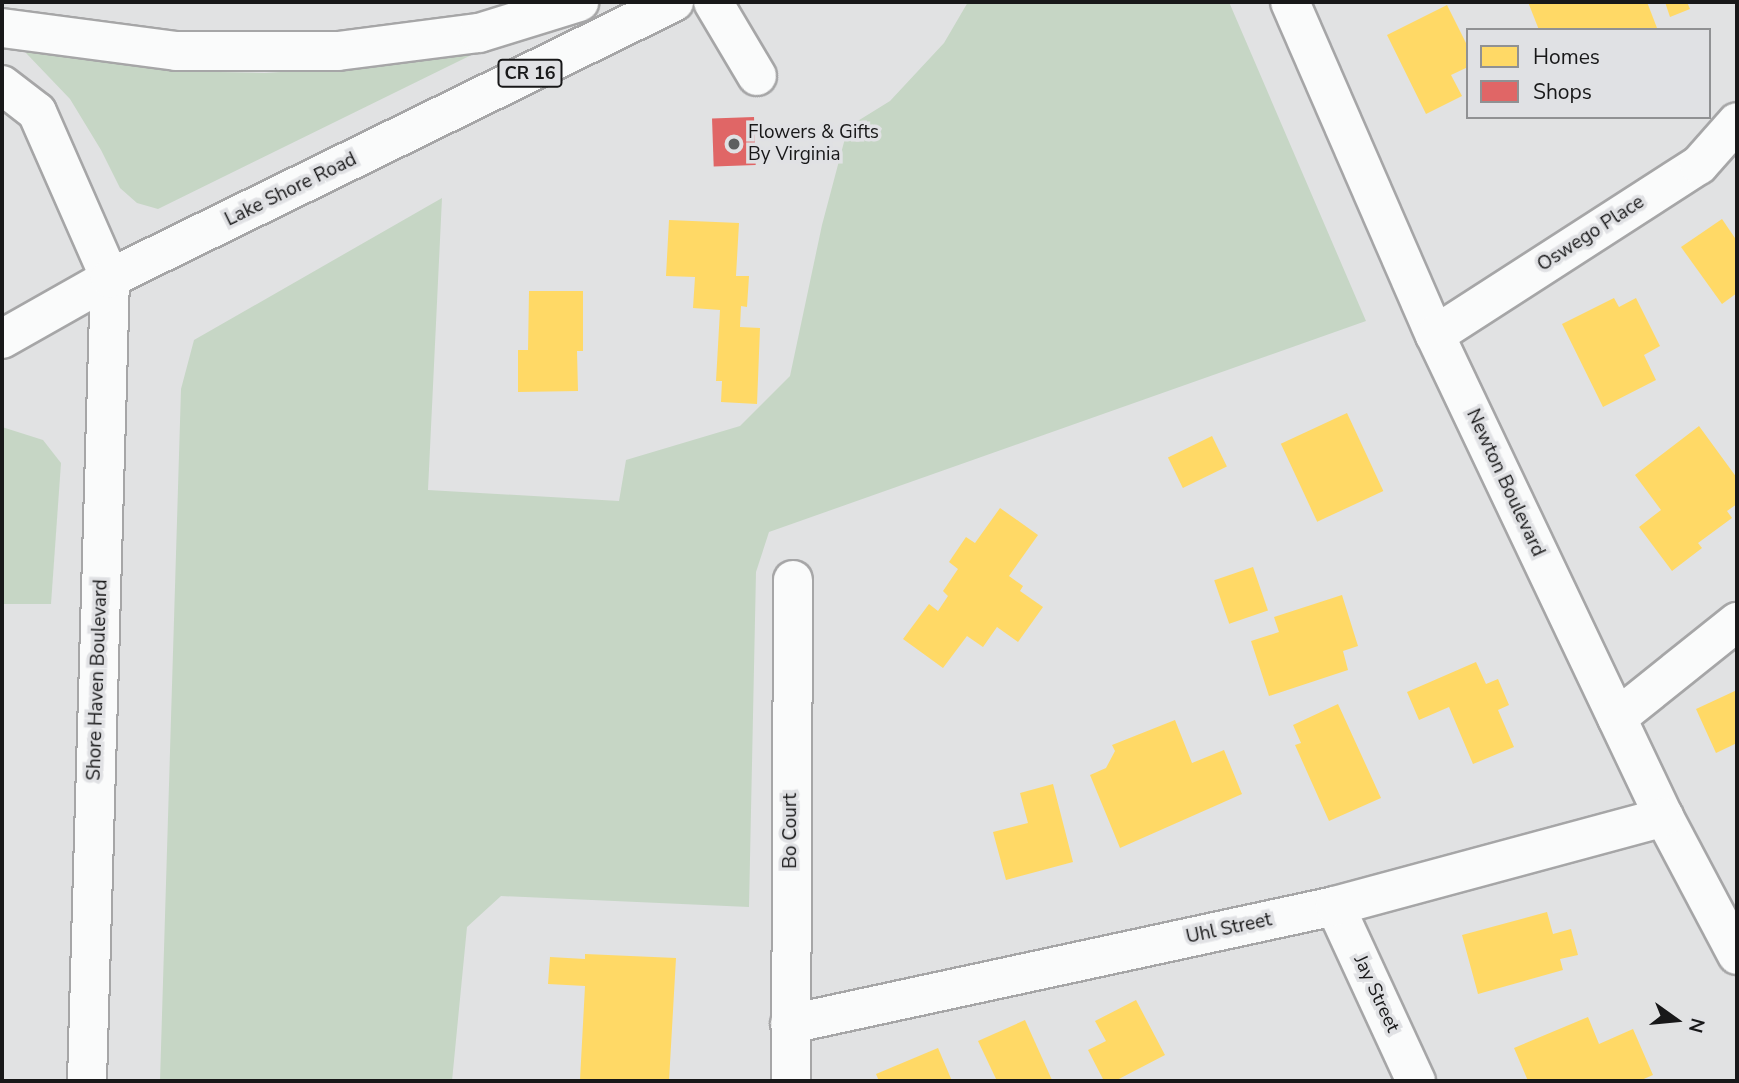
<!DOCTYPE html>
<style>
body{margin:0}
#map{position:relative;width:1739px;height:1083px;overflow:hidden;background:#e1e2e3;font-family:"Nunito Sans",sans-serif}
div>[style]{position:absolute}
.green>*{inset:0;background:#c6d6c5}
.homes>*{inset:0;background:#ffd966;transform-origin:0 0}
.shops>*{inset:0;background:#e06666;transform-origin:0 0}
.roads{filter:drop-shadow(2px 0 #a6a6a7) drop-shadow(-2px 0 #a6a6a7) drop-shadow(0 2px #a6a6a7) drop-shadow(0 -2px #a6a6a7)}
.minor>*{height:38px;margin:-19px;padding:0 19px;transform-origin:19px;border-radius:19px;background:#fafbfb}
.major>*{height:38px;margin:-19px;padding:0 19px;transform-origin:19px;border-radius:19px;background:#fafbfb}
.dots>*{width:19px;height:19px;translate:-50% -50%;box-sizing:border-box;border:4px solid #e0e1e4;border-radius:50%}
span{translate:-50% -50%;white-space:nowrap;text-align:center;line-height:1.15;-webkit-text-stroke:7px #e0e1e4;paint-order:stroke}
.shield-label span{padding:2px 5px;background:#e0e1e4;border:2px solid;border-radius:5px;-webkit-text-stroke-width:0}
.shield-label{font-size:18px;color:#181819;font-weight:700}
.poi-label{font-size:19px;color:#181819}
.left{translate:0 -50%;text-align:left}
.street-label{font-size:19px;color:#181819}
.frame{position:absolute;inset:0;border:4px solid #181819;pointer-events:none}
.legend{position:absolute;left:1466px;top:28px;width:245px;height:91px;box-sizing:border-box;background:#e0e1e4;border:2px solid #909193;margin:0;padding:9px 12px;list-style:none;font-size:21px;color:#181819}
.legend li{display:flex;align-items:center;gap:14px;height:35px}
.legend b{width:35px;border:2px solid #909193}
.north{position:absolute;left:1641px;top:985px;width:70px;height:70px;-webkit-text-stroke:5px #e0e1e4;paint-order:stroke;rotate:105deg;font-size:19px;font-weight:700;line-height:28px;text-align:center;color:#181819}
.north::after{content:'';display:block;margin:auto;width:24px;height:32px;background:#181819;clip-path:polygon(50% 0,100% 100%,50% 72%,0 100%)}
</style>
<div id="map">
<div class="green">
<div style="clip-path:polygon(968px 2px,1229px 2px,1366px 321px,769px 532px,756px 572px,749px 907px,501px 896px,467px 927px,452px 1081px,160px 1081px,181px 389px,194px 340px,442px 198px,428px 490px,619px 501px,626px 460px,740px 426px,790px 376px,822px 225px,848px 127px,890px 101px,944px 43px)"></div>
<div style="clip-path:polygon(508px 37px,158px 209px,137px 203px,120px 188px,101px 150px,70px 99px,26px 53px,35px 49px,171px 71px,265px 73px,360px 67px)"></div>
<div style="clip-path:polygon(2px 427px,43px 440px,61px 463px,51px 604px,2px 604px)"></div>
</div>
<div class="homes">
<div style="clip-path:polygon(1528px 2px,1647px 2px,1657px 28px,1539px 30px)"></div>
<div style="clip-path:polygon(1665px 2px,1687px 2px,1690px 9px,1670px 17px)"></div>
<div style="clip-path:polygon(1447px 5px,1468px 47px,1468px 67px,1451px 75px,1462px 96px,1426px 114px,1387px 35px)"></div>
<div style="clip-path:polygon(1722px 219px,1737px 241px,1737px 293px,1722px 304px,1681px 247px)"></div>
<div style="clip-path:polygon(669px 220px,739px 223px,736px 276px,749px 276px,747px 307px,741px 306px,740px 327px,760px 328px,757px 404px,721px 402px,722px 381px,716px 381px,720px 310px,693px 308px,695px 277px,666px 276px)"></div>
<div style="clip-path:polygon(529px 291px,583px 291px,583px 351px,577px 351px,578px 391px,518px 392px,518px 350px,528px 350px)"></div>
<div style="clip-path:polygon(1614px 298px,1619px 307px,1636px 298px,1660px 346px,1644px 355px,1656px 380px,1603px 407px,1562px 324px)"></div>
<div style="left:1347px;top:413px;width:86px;height:73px;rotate:65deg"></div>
<div style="clip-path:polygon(1699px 426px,1737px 478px,1737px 504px,1727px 511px,1732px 518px,1698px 543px,1702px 548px,1672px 571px,1639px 527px,1661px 510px,1635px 475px)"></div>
<div style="left:1212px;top:436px;width:34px;height:49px;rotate:64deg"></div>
<div style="clip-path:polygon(1000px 508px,1038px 535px,1009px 576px,1023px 586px,1020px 591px,1043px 607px,1018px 642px,997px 627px,983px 647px,967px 636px,943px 668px,903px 639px,929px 604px,938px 611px,948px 596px,943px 591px,958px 569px,949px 562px,966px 537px,975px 543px)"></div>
<div style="left:1253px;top:567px;width:46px;height:41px;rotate:71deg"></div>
<div style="clip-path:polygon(1342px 595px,1358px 646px,1343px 651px,1348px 670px,1269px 696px,1251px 641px,1279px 632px,1274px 617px)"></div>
<div style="clip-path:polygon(1476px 662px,1486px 684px,1498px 679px,1509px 705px,1498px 710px,1514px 747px,1473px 764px,1449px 707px,1419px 720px,1407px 692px)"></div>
<div style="clip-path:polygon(1737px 690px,1737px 743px,1716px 753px,1696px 709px)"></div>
<div style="clip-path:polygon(1338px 704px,1381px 798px,1329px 821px,1295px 745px,1301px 743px,1293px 725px)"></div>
<div style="clip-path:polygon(1175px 720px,1192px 763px,1224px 750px,1242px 794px,1120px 848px,1090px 775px,1106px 768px,1115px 751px,1112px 745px)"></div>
<div style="clip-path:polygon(1053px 784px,1073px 862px,1006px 880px,993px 832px,1028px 823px,1020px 793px)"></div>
<div style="clip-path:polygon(1547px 912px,1553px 934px,1571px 929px,1578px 955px,1560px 959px,1563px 970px,1478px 994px,1462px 935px)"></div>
<div style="clip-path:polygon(585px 954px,676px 958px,669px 1081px,580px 1080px,585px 986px,548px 984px,550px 957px,585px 959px)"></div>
<div style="clip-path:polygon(1136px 1000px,1165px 1055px,1115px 1081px,1104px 1081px,1088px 1050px,1106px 1041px,1095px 1021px)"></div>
<div style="clip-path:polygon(1588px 1017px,1599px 1044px,1633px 1029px,1653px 1075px,1639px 1081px,1528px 1081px,1514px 1048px)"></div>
<div style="clip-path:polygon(1025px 1020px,1052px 1080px,997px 1081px,978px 1041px)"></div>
<div style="clip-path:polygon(938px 1048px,952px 1081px,879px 1081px,876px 1074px)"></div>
</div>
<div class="shops">
<div style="left:754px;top:117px;width:48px;height:42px;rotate:88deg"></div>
</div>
<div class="roads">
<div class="minor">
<div style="left:713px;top:2px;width:86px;rotate:59.3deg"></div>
<div style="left:1290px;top:2px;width:363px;rotate:66.5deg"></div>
<div style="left:1435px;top:335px;width:534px;rotate:64.59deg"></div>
<div style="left:1664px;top:817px;width:156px;rotate:62.1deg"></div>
<div style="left:1435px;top:335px;width:314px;rotate:-32.8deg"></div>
<div style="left:1699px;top:165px;width:57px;rotate:-48.5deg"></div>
<div style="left:1617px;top:718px;width:154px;rotate:-38.7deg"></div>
<div style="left:1335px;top:906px;width:193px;rotate:65.2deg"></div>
<div style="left:790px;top:1024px;width:558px;rotate:-12.22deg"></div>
<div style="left:1335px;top:906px;width:341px;rotate:-15.1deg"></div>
<div style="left:87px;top:1081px;width:803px;rotate:-88.36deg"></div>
<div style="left:791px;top:1081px;width:501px;rotate:-89.77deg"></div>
</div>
<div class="major">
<div style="left:2px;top:28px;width:176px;rotate:7.5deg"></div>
<div style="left:176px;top:51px;width:162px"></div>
<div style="left:338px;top:51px;width:142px;rotate:-7.3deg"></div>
<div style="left:479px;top:33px;width:105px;rotate:-17.2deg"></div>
<div style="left:2px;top:85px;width:44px;rotate:37.6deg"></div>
<div style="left:37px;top:112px;width:181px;rotate:66.3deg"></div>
<div style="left:2px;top:339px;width:124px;rotate:-29.5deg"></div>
<div style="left:110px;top:278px;width:628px;rotate:-26.08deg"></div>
</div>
</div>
<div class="dots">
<div style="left:734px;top:144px;background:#5e5f60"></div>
</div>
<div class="shield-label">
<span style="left:530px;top:73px">CR 16</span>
</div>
<div class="poi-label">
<span class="left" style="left:748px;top:144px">Flowers &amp; Gifts<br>By Virginia</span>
</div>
<div class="street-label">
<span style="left:291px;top:190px;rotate:-26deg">Lake Shore Road</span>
<span style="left:1591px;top:234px;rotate:-33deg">Oswego Place</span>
<span style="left:1505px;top:483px;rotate:65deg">Newton Boulevard</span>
<span style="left:98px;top:680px;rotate:-88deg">Shore Haven Boulevard</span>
<span style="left:791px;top:831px;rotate:-90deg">Bo Court</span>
<span style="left:1229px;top:929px;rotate:-12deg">Uhl Street</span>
<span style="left:1376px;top:994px;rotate:65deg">Jay Street</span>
</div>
<div class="frame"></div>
<ul class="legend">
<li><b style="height:19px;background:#ffd966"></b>Homes</li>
<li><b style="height:19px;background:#e06666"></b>Shops</li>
</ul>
<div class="north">N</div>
</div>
